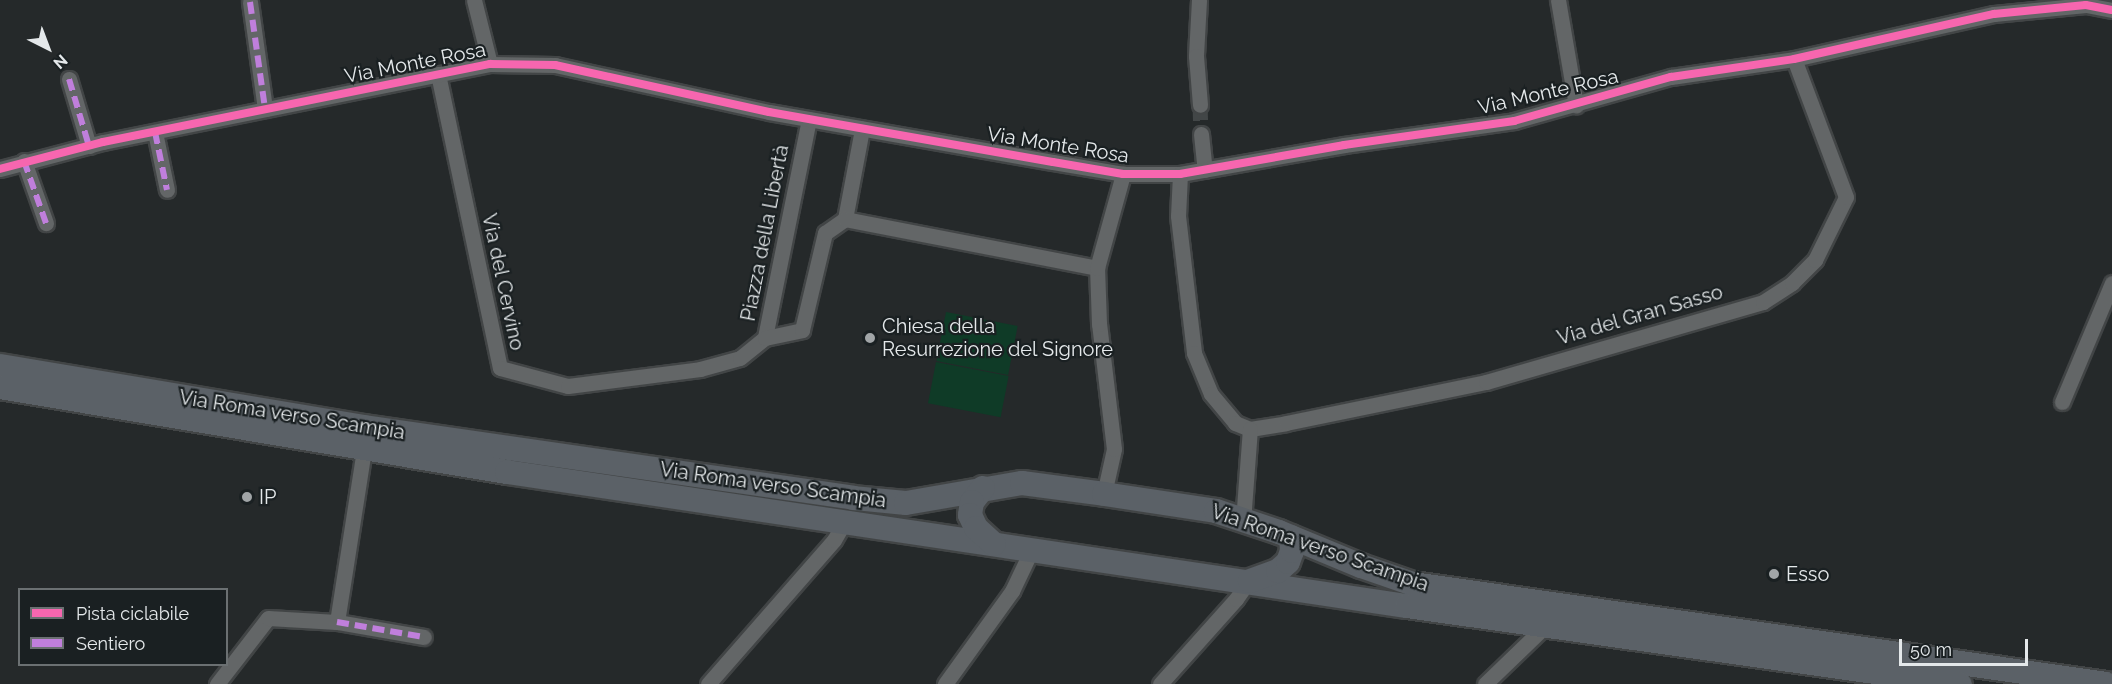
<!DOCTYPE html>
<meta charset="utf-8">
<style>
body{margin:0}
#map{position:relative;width:2112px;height:684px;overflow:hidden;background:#25292a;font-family:Raleway,sans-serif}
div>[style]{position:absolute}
.green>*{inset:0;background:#0f3b27;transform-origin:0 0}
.street-tunnel>*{height:15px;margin-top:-7.5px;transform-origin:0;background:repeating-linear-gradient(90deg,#424647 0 15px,transparent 0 23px)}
.roads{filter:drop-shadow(2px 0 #424546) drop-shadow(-2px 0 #424546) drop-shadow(0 2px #424546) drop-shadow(0 -2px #424546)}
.street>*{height:15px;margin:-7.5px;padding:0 7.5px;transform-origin:7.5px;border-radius:7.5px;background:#636667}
.primary>*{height:24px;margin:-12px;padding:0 12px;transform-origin:12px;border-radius:12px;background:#5b6167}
.quiet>*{height:6px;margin-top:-3px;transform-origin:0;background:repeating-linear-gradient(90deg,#c07fdc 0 12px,transparent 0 18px)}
.cycleway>*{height:8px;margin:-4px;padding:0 4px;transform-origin:4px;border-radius:4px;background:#f766af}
.dots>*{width:16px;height:16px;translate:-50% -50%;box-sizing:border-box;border:3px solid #1a2022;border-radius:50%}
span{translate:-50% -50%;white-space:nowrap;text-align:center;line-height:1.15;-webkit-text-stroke:4.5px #1a2022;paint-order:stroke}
.street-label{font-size:20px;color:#e4e8ea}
.poi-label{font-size:20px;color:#e4e8ea}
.left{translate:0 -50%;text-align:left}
.legend{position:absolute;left:18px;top:588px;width:210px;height:78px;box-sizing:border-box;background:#1a2022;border:2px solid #6b7072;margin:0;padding:8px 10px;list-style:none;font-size:18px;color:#e4e8ea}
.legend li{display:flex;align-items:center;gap:12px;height:30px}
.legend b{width:30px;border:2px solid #6b7072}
.north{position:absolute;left:18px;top:18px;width:60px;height:60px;-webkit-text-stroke:4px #1a2022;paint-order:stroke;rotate:138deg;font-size:16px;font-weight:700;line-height:24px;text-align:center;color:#e4e8ea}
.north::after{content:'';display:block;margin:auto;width:21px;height:27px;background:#e4e8ea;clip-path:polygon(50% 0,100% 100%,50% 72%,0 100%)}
.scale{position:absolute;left:1899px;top:639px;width:129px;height:27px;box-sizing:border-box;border:3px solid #e4e8ea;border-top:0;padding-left:8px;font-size:18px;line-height:21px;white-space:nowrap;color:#e4e8ea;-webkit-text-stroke:4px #1a2022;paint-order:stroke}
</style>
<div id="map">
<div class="green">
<div style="left:946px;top:312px;width:73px;height:50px;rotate:11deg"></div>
<div style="left:936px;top:362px;width:74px;height:42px;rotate:11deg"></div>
</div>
<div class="street-tunnel">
<div style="left:1200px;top:105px;width:29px;rotate:88deg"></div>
</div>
<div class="roads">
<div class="street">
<div style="left:474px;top:0;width:66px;rotate:76deg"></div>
<div style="left:1199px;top:0;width:56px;rotate:93.1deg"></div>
<div style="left:1196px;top:56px;width:49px;rotate:85.3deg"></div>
<div style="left:1558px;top:0;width:107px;rotate:80.3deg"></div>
<div style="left:250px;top:2px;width:108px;rotate:82deg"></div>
<div style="left:438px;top:74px;width:300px;rotate:78.1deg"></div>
<div style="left:500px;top:368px;width:70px;rotate:14.8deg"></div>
<div style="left:568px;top:386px;width:133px;rotate:-7.3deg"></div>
<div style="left:700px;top:369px;width:41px;rotate:-15.4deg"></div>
<div style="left:740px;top:358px;width:32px;rotate:-39deg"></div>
<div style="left:69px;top:79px;width:70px;rotate:73.4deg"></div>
<div style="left:809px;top:119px;width:223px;rotate:101.4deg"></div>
<div style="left:765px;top:338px;width:38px;rotate:-12deg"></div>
<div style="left:802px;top:330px;width:100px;rotate:-76.7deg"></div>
<div style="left:825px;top:233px;width:24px;rotate:-35deg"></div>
<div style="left:845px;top:219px;width:92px;rotate:-79.3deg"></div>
<div style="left:155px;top:132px;width:59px;rotate:78.3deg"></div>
<div style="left:1201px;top:134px;width:36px;rotate:84deg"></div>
<div style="left:24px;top:161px;width:66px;rotate:70.5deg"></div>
<div style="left:0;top:169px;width:106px;rotate:-14.7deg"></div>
<div style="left:103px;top:142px;width:395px;rotate:-11.4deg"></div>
<div style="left:490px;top:64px;width:65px;rotate:0.9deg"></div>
<div style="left:555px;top:65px;width:219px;rotate:12.4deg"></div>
<div style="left:769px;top:112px;width:288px;rotate:10deg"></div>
<div style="left:1053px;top:162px;width:71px;rotate:9.7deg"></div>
<div style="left:1123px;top:174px;width:57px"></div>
<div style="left:1180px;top:174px;width:167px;rotate:-10deg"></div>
<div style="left:1344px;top:145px;width:172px;rotate:-8deg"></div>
<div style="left:1514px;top:121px;width:163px;rotate:-15.7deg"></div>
<div style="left:1671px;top:77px;width:124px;rotate:-8.3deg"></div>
<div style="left:1794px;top:59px;width:205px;rotate:-12.7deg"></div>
<div style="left:1994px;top:14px;width:92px;rotate:-5.6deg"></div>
<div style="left:2086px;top:5px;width:26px;rotate:11deg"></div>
<div style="left:1180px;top:174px;width:42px;rotate:92.7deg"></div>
<div style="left:1178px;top:216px;width:138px;rotate:83.3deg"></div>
<div style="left:1194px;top:353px;width:44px;rotate:67.5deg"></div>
<div style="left:1211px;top:394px;width:38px;rotate:50deg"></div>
<div style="left:1235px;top:423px;width:16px;rotate:22deg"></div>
<div style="left:1250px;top:429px;width:36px;rotate:-9deg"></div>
<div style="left:1286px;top:423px;width:204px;rotate:-11.6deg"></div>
<div style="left:1486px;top:382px;width:288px;rotate:-16.1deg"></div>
<div style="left:1763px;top:302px;width:35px;rotate:-33deg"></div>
<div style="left:1792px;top:283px;width:33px;rotate:-45deg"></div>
<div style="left:1815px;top:260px;width:70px;rotate:-63.8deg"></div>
<div style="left:1846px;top:197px;width:147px;rotate:-110.6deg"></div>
<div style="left:845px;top:219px;width:257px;rotate:11deg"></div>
<div style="left:2062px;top:402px;width:129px;rotate:-67.2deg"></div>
<div style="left:1104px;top:494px;width:46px;rotate:-77.5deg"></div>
<div style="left:1114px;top:449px;width:126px;rotate:-96.8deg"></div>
<div style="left:1099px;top:324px;width:56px;rotate:-92deg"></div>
<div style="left:1097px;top:268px;width:98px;rotate:-74.5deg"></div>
<div style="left:1240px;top:519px;width:12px;rotate:-70deg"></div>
<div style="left:1244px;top:508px;width:79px;rotate:-85.7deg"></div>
<div style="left:337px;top:622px;width:88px;rotate:9.8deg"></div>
<div style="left:217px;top:684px;width:83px;rotate:-52.3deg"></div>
<div style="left:268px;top:618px;width:69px;rotate:3.3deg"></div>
<div style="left:337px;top:622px;width:175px;rotate:-81.1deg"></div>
<div style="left:708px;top:684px;width:191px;rotate:-48.8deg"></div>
<div style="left:834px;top:540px;width:22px;rotate:-60deg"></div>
<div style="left:945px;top:684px;width:115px;rotate:-54.2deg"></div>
<div style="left:1012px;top:591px;width:47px;rotate:-64.5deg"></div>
<div style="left:1160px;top:684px;width:114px;rotate:-48.2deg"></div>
<div style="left:1236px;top:599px;width:21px;rotate:-55deg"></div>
<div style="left:1485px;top:684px;width:85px;rotate:-44deg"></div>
</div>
<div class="primary">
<div style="left:0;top:366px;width:368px;rotate:9.5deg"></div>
<div style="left:363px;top:427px;width:495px;rotate:8.2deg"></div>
<div style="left:853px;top:498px;width:53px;rotate:5.4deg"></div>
<div style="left:906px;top:503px;width:118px;rotate:-9.8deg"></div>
<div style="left:1022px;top:483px;width:83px;rotate:7.6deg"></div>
<div style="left:1104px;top:494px;width:113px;rotate:8.6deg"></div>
<div style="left:1216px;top:511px;width:66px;rotate:18.4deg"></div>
<div style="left:1279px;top:532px;width:89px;rotate:22.5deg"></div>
<div style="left:1361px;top:566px;width:55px;rotate:19.1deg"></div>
<div style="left:1413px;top:584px;width:700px;rotate:8.21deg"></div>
<div style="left:0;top:387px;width:514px;rotate:9.52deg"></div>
<div style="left:507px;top:472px;width:910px;rotate:8.47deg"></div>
<div style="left:1407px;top:606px;width:558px;rotate:8.03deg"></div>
<div style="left:983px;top:488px;width:18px;rotate:128deg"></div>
<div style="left:972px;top:502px;width:13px;rotate:99deg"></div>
<div style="left:970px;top:515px;width:14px;rotate:65deg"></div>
<div style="left:976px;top:528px;width:24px;rotate:42deg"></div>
<div style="left:1250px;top:581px;width:30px;rotate:-20deg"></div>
<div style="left:1278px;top:571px;width:13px;rotate:-42deg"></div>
<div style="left:1288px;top:562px;width:12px;rotate:-70deg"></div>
<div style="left:1292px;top:551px;width:14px;rotate:-94deg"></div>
</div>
</div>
<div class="quiet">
<div style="left:250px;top:2px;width:108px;rotate:82deg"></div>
<div style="left:69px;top:79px;width:70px;rotate:73.4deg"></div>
<div style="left:155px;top:132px;width:59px;rotate:78.3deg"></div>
<div style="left:24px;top:161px;width:66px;rotate:70.5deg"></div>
<div style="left:337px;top:622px;width:88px;rotate:9.8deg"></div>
</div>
<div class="cycleway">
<div style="left:0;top:169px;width:106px;rotate:-14.7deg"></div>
<div style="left:103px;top:142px;width:395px;rotate:-11.4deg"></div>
<div style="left:490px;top:64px;width:65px;rotate:0.9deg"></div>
<div style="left:555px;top:65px;width:219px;rotate:12.4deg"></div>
<div style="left:769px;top:112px;width:288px;rotate:10deg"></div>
<div style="left:1053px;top:162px;width:71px;rotate:9.7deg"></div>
<div style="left:1123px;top:174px;width:57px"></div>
<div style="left:1180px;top:174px;width:167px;rotate:-10deg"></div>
<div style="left:1344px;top:145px;width:172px;rotate:-8deg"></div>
<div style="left:1514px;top:121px;width:163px;rotate:-15.7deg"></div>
<div style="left:1671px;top:77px;width:124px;rotate:-8.3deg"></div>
<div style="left:1794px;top:59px;width:205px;rotate:-12.7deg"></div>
<div style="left:1994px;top:14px;width:92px;rotate:-5.6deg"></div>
<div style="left:2086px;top:5px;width:26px;rotate:11deg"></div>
</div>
<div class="dots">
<div style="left:870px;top:338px;background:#a1a5a7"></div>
<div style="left:247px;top:497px;background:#a1a5a7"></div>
<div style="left:1774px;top:574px;background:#a1a5a7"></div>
</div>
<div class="street-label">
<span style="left:415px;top:63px;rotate:-11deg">Via Monte Rosa</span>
<span style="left:1548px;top:92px;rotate:-13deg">Via Monte Rosa</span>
<span style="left:1058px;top:145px;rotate:9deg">Via Monte Rosa</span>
<span style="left:765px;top:233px;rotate:-79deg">Piazza della Libertà</span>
<span style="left:503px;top:282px;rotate:78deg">Via del Cervino</span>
<span style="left:1640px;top:315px;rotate:-16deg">Via del Gran Sasso</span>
<span style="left:292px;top:415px;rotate:9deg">Via Roma verso Scampia</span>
<span style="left:773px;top:485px;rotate:8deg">Via Roma verso Scampia</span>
<span style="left:1320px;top:548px;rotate:19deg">Via Roma verso Scampia</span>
</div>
<div class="poi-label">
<span class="left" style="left:882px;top:338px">Chiesa della<br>Resurrezione del Signore</span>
<span class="left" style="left:259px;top:497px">IP</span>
<span class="left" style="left:1786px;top:574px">Esso</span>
</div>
<ul class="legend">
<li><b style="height:8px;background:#f766af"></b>Pista ciclabile</li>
<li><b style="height:8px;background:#c07fdc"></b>Sentiero</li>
</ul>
<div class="north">N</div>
<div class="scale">50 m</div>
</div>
